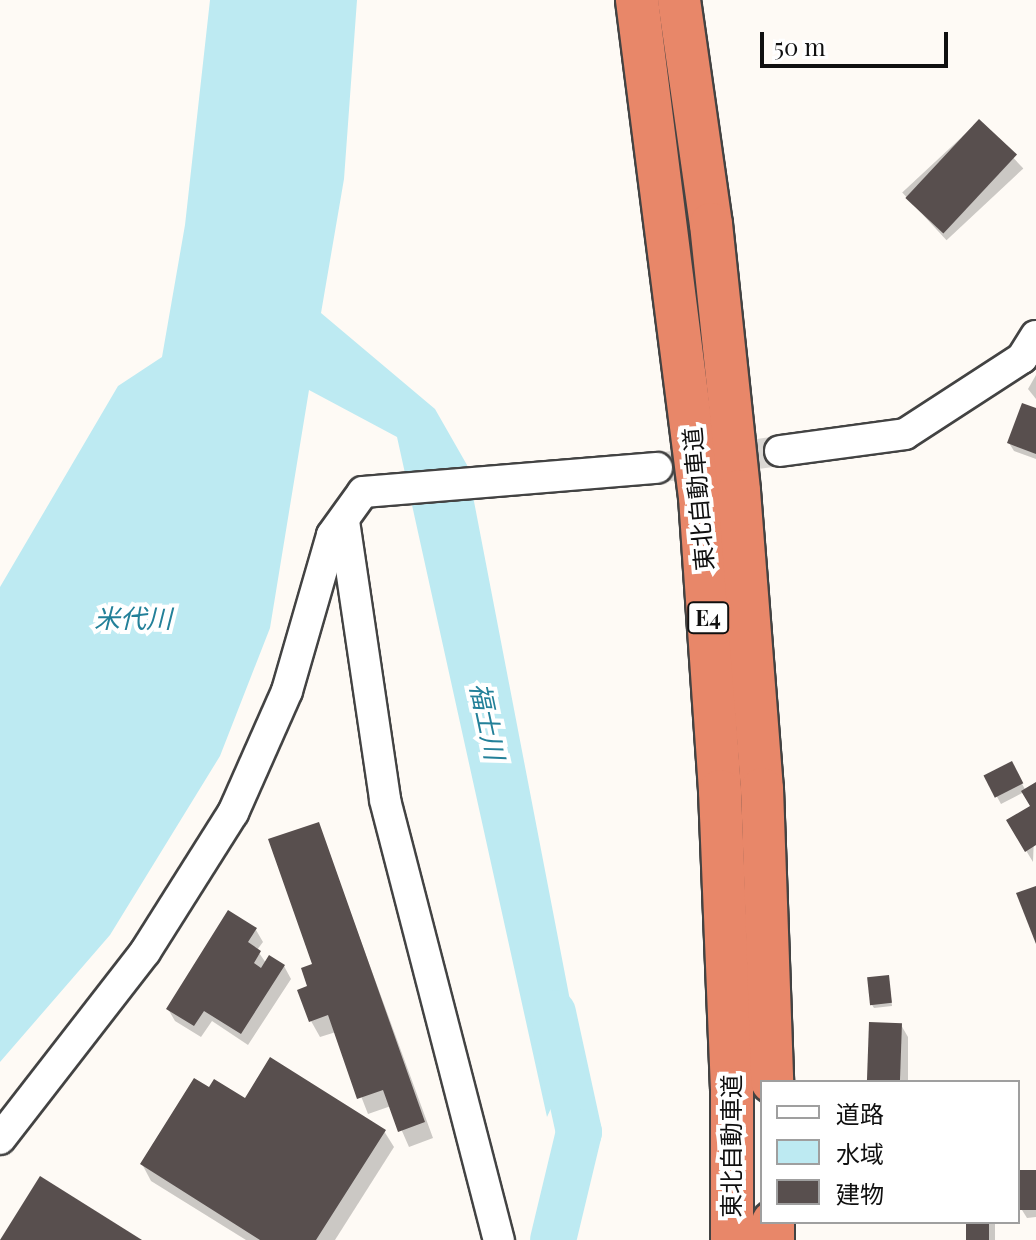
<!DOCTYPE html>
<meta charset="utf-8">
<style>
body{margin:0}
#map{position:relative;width:1036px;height:1240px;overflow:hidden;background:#fefaf5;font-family:"Playfair Display","Noto Sans JP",serif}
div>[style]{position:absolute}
.water>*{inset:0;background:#bdeaf2}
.shadow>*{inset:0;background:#0003;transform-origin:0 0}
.river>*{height:46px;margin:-23px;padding:0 23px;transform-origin:23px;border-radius:23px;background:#bdeaf2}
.building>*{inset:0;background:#584f4e;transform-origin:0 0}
.minor-tunnel>*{height:30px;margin-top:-15px;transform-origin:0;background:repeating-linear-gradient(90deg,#dad7d3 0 30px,transparent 0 45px)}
.roads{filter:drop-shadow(2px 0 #434343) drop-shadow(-2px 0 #434343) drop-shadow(0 2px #434343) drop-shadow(0 -2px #434343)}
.minor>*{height:30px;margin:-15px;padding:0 15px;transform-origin:15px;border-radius:15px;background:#fff}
.highway>*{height:42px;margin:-21px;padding:0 21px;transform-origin:21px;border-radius:21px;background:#e88769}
span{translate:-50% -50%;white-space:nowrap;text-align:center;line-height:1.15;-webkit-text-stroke:8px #fff;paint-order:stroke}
.shield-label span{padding:2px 6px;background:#fff;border:2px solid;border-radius:6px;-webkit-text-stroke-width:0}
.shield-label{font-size:22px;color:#101010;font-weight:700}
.street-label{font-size:24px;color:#101010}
.water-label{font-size:26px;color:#238099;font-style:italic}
.legend{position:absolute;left:760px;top:1080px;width:260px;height:144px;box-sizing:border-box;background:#fff;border:2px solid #9f9f9f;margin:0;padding:10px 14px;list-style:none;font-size:24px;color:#101010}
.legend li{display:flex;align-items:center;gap:16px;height:40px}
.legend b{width:40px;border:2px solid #9f9f9f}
.scale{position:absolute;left:760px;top:32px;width:188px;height:36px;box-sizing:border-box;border:4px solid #101010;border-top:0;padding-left:10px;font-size:24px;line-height:28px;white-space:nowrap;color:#101010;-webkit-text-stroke:6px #fff;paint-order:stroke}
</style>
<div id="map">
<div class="water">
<div style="clip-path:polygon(210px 0,357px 0,344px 179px,321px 313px,435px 409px,467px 465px,579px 1047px,547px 1117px,397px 437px,309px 390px,270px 628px,220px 756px,110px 935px,0 1062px,0 587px,118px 386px,162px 357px,185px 225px)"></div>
</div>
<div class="shadow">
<div style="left:979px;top:121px;width:65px;height:105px;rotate:47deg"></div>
<div style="clip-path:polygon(1036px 375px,1036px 399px,1028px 389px)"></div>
<div style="clip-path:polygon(1036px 410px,1036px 459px,1014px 451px,1009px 443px)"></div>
<div style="clip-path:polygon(1011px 764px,1026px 791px,1036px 785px,1033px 862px,1008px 821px,1033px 807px,1024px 792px,1001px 804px,986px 777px)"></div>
<div style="clip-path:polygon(318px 824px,433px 1138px,409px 1147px,391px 1106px,368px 1114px,336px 1032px,320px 1037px,311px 1021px)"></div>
<div style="clip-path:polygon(256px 930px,263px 942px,257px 950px,266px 963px,284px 966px,291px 979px,248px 1045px,212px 1021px,201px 1037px,175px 1021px,168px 1009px)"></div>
<div style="clip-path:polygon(889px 980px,892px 1006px,874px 1008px,872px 1005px)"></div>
<div style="clip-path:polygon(901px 1025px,908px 1037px,908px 1082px,871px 1082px)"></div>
<div style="clip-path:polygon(245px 1101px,384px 1131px,394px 1147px,335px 1240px,246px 1240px,151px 1181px,142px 1164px)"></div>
<div style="clip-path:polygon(1036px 1172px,1036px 1217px,1027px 1218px,1022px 1210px)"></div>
<div style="left:968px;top:1222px;width:27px;height:18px"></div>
</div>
<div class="river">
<div style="left:553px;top:1013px;width:122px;rotate:77.7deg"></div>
<div style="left:579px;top:1132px;width:111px;rotate:103.5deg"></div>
</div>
<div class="building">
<div style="left:979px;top:119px;width:52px;height:108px;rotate:43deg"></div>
<div style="clip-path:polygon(1022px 403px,1036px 408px,1036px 454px,1007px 443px)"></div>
<div style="left:1012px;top:761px;width:25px;height:32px;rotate:63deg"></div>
<div style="clip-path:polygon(1036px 782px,1036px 845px,1025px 852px,1006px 820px,1030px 806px,1021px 791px)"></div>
<div style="clip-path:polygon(319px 822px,425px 1122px,398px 1132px,383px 1090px,357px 1099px,328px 1015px,309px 1022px,297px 990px,307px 986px,301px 968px,312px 964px,268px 839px)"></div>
<div style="clip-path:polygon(1036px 886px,1036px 944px,1016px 893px)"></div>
<div style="clip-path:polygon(228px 910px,257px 928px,248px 942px,261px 951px,254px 963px,261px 968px,269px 955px,285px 965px,241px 1034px,204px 1011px,194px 1026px,166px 1009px)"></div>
<div style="left:889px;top:975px;width:28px;height:22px;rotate:84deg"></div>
<div style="left:869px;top:1022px;width:33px;height:60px;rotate:2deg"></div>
<div style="clip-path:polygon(270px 1057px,386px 1130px,316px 1240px,260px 1240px,140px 1164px,194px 1078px,209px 1087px,214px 1079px,245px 1098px)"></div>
<div style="left:1019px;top:1170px;width:17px;height:40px"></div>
<div style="clip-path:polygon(40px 1176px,142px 1240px,0 1240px)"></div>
<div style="left:966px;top:1222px;width:23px;height:18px"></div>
</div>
<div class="minor-tunnel">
<div style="left:657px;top:468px;width:124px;rotate:-7.9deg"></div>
</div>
<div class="roads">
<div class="minor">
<div style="left:780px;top:451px;width:126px;rotate:-7.7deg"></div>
<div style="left:905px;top:434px;width:140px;rotate:-33deg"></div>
<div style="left:1022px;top:358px;width:26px;rotate:-58deg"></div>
<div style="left:344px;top:521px;width:282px;rotate:81.6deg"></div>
<div style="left:385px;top:800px;width:455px;rotate:75.5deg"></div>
<div style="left:0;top:1139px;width:237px;rotate:-52.2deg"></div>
<div style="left:145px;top:952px;width:165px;rotate:-57.7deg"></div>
<div style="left:233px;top:813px;width:133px;rotate:-66.1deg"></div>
<div style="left:287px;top:691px;width:162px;rotate:-73.9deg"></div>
<div style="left:332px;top:535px;width:53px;rotate:-54.2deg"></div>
<div style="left:363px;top:492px;width:295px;rotate:-4.7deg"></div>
</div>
<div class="highway">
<div style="left:637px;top:0;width:501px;rotate:82.78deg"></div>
<div style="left:700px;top:497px;width:295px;rotate:86.1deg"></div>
<div style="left:720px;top:791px;width:298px;rotate:87.7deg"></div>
<div style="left:732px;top:1089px;width:151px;rotate:90deg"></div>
<div style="left:679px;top:0;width:226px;rotate:81.9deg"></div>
<div style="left:711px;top:224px;width:268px;rotate:84deg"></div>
<div style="left:739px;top:491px;width:299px;rotate:85.6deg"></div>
<div style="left:762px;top:789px;width:293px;rotate:88deg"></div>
<div style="left:773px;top:1222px;width:18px;rotate:90deg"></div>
</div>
</div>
<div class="shield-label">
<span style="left:708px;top:618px">E4</span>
</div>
<div class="street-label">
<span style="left:698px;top:499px;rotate:-95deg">東北自動車道</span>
<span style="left:731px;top:1146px;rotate:-90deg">東北自動車道</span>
</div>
<div class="water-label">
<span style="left:133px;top:618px">米代川</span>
<span style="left:488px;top:721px;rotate:78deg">福士川</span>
</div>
<ul class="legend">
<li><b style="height:10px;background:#fff"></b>道路</li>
<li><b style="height:22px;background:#bdeaf2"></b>水域</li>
<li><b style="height:22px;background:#584f4e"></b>建物</li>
</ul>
<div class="scale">50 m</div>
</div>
